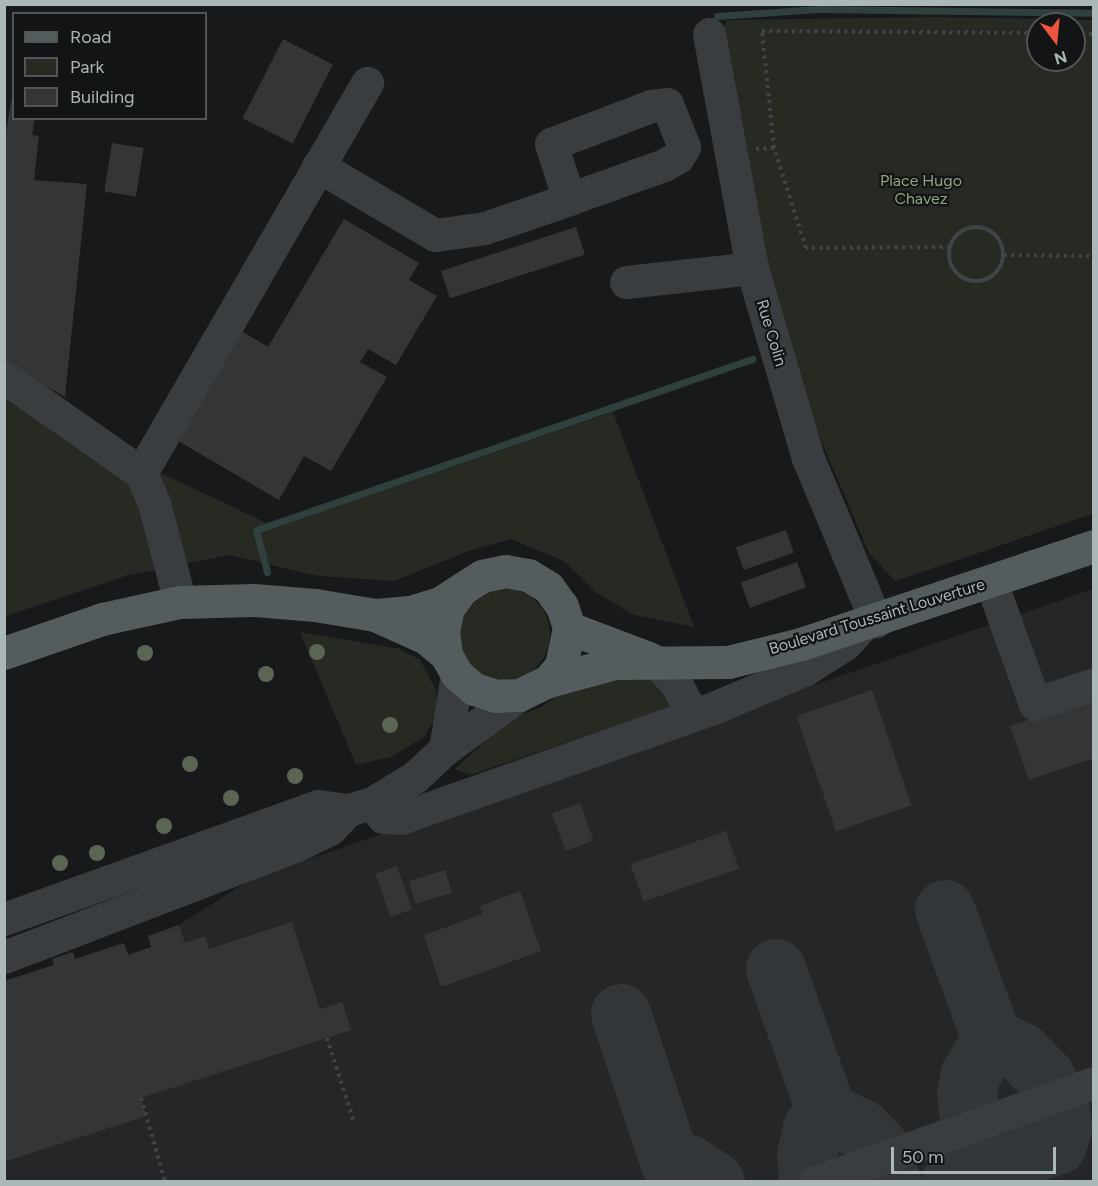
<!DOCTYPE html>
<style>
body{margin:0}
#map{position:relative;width:1098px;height:1186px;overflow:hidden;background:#18191a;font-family:Figtree,sans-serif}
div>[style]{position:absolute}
.built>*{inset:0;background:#242627}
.green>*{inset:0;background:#262a22}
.round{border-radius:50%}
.stream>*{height:7px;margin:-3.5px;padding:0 3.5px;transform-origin:3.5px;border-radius:3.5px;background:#30403e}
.taxiway>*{height:60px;margin:-30px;padding:0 30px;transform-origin:30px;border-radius:30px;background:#333638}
.building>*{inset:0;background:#333536;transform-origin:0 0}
.path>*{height:4px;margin-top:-2px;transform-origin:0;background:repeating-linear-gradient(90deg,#3f4546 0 3px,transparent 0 7.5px)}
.path>.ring{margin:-2px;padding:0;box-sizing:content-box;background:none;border:4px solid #3f4546;border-radius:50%}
.minor>*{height:33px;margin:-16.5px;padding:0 16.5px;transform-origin:16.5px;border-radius:16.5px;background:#393d3f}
.major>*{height:33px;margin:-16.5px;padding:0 16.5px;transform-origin:16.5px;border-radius:16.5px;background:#555c5e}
.trees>*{width:16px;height:16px;margin:-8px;border-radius:50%;background:#5b6553}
span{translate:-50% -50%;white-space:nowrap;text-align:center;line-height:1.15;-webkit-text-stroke:4.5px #131415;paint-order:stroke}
.park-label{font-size:16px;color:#92a482}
.street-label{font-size:16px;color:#abb7b9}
.frame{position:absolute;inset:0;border:6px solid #abb7b9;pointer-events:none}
.legend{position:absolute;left:12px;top:12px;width:195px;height:108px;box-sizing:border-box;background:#131415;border:2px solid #505557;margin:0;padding:8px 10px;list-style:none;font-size:18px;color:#abb7b9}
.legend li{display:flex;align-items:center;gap:12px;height:30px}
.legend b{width:30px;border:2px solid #505557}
.north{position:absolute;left:1026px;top:12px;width:60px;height:60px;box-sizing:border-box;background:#131415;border:2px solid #505557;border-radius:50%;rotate:164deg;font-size:16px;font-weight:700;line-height:24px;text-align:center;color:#abb7b9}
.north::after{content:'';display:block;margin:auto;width:21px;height:27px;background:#ed553d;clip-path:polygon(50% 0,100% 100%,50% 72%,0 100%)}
.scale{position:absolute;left:891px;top:1147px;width:165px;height:27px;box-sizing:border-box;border:3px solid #abb7b9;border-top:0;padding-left:8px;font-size:18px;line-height:21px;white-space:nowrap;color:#abb7b9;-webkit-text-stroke:4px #131415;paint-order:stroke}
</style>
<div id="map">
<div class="built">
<div style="clip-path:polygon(1093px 589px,1093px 1181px,5px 1181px,4px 981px,54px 965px,52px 959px,73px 952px,75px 959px,124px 943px,128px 955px,151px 947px,148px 936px,179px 925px,251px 879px)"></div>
</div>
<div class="green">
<div style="clip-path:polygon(evenodd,934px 17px,1093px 20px,1093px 514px,895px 581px,869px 553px,773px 327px,716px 40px,727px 20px,934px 17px,1038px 24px,1074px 24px,1074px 60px,1038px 60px,1038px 24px)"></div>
<div style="clip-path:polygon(4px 382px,119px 453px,275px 527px,613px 412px,694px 627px,634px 615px,597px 593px,564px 561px,511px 539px,469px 551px,394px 581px,318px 576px,229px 555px,125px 576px,5px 616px)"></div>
<div class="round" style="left:458px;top:588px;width:92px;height:92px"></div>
<div style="clip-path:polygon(300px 632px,400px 649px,420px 660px,436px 689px,438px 713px,424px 737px,391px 757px,356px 765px)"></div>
<div style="clip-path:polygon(650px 677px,671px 707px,470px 775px,455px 769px,508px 720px,541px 707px,570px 687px,591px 679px)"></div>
</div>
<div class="stream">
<div style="left:717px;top:16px;width:101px;rotate:-4deg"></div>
<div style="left:818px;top:9px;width:276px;rotate:0.8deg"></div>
<div style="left:267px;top:572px;width:43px;rotate:-104.7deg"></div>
<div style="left:256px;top:530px;width:525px;rotate:-19.02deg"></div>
</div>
<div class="taxiway">
<div style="left:945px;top:910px;width:137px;rotate:70deg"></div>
<div style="left:992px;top:1039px;width:33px;rotate:25deg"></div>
<div style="left:1022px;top:1053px;width:33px;rotate:46deg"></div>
<div style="left:1045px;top:1077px;width:30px;rotate:63deg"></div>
<div style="left:1059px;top:1104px;width:24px;rotate:83deg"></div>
<div style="left:1062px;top:1128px;width:18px;rotate:106deg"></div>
<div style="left:1057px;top:1145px;width:112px;rotate:160.8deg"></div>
<div style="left:776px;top:969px;width:153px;rotate:70.5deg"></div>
<div style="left:827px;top:1113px;width:38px;rotate:25deg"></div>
<div style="left:861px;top:1129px;width:23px;rotate:45deg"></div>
<div style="left:877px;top:1145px;width:40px;rotate:69deg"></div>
<div style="left:621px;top:1014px;width:155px;rotate:71.6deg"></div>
<div style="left:670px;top:1161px;width:17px;rotate:10deg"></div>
<div style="left:687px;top:1164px;width:33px;rotate:33deg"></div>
<div style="left:992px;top:1039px;width:43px;rotate:120.7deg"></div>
<div style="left:970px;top:1076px;width:19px;rotate:99deg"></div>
<div style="left:967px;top:1095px;width:31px;rotate:83deg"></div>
<div style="left:971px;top:1126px;width:47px;rotate:60.7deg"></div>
<div style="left:809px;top:1182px;width:27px;rotate:-94deg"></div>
<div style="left:807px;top:1155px;width:28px;rotate:-77deg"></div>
<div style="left:813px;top:1128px;width:21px;rotate:-47deg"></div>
</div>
<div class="building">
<div style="left:283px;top:39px;width:56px;height:89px;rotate:27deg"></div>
<div style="clip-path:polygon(12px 96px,14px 118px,35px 118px,32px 135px,39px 136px,34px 180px,87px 184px,65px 397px,4px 362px,4px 144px)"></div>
<div style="left:112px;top:143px;width:32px;height:49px;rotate:9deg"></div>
<div style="clip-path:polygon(344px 219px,419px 263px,409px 280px,437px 296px,396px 365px,368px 349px,360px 362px,387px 377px,331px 471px,304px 456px,279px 500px,173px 438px,238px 329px,268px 347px)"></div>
<div style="left:576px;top:227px;width:29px;height:142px;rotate:72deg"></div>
<div style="left:786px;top:530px;width:24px;height:53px;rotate:71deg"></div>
<div style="left:797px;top:562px;width:27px;height:60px;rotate:70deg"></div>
<div style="left:872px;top:690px;width:122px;height:80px;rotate:71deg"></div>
<div style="clip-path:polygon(1094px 698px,1094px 758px,1029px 780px,1010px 726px)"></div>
<div style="left:580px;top:803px;width:40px;height:30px;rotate:70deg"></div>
<div style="left:726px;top:831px;width:40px;height:101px;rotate:71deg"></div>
<div style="left:397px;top:866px;width:46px;height:23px;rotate:71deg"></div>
<div style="left:445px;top:870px;width:24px;height:38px;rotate:73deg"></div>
<div style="clip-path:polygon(520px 891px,541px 951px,441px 987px,424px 935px,483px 914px,480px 906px)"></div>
<div style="clip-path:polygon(292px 922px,320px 1009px,342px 1002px,351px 1030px,141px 1098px,146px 1116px,4px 1162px,4px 981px,54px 965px,52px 959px,73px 952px,75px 959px,124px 943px,128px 955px,151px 947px,148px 936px,179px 925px,185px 943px,205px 936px,209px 949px)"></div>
</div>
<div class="path">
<div style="left:1074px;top:34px;width:20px"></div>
<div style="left:756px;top:149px;width:18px;rotate:-3deg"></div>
<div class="ring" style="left:949px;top:227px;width:50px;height:50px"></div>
<div style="left:950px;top:247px;width:144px;rotate:179.6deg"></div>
<div style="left:806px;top:248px;width:105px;rotate:-107.7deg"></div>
<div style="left:774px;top:148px;width:118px;rotate:-95.9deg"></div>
<div style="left:762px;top:31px;width:276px;rotate:0.4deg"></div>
<div style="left:1004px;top:255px;width:90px;rotate:0.6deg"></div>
<div style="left:327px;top:1038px;width:88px;rotate:72.2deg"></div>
<div style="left:141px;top:1098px;width:86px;rotate:73.9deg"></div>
</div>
<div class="minor">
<div style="left:709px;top:34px;width:238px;rotate:79.6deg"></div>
<div style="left:752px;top:268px;width:198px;rotate:73.6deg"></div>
<div style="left:808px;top:458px;width:177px;rotate:67.4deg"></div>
<div style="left:318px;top:166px;width:136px;rotate:30.5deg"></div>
<div style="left:435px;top:235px;width:50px;rotate:-8deg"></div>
<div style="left:485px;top:228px;width:89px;rotate:-19deg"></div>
<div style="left:569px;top:199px;width:101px;rotate:-19.7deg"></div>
<div style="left:664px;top:165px;width:16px;rotate:-30deg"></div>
<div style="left:678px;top:157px;width:12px;rotate:-59deg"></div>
<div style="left:684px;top:147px;width:46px;rotate:-111.6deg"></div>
<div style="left:667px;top:104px;width:16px;rotate:173deg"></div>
<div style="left:651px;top:106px;width:107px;rotate:159.2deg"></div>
<div style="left:551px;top:144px;width:58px;rotate:71.9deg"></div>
<div style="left:626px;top:282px;width:127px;rotate:-6.3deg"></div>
<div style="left:4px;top:377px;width:167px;rotate:35deg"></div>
<div style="left:141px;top:473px;width:33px;rotate:67deg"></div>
<div style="left:154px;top:503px;width:102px;rotate:75.3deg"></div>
<div style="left:141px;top:473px;width:451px;rotate:-59.9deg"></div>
<div style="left:991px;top:582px;width:130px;rotate:70.2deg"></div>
<div style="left:1035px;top:704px;width:62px;rotate:-18.7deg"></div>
<div style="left:656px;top:661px;width:30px;rotate:49deg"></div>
<div style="left:676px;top:684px;width:35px;rotate:61deg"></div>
<div style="left:445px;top:749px;width:76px;rotate:-80.9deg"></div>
<div style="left:372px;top:803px;width:18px;rotate:52deg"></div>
<div style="left:383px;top:817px;width:18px;rotate:3deg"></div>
<div style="left:401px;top:818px;width:329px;rotate:-19.4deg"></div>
<div style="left:711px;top:709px;width:101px;rotate:-22.8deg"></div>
<div style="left:804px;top:670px;width:49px;rotate:-32.4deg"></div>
<div style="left:845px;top:644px;width:26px;rotate:-47deg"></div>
<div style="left:4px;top:919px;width:334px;rotate:-19.8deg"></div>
<div style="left:318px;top:806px;width:30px;rotate:8deg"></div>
<div style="left:348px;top:810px;width:25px;rotate:-16deg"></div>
<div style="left:372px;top:803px;width:50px;rotate:-31.2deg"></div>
<div style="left:415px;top:777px;width:41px;rotate:-43deg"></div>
<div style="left:445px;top:749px;width:92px;rotate:-36.1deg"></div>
<div style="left:4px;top:957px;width:311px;rotate:-20.9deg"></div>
<div style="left:295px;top:846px;width:39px;rotate:-26deg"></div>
<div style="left:330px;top:829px;width:26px;rotate:-47deg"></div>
<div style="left:814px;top:1182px;width:297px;rotate:-19.5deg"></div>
</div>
<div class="major">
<div style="left:375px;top:615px;width:35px;rotate:-5deg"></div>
<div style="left:410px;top:612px;width:31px;rotate:-17deg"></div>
<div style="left:440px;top:603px;width:50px;rotate:-32.7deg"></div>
<div style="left:482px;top:576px;width:24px;rotate:-12deg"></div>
<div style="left:505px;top:571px;width:23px;rotate:10deg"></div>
<div style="left:528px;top:575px;width:23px;rotate:31deg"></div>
<div style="left:548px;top:587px;width:24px;rotate:54deg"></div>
<div style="left:562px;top:606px;width:23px;rotate:72deg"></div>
<div style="left:569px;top:628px;width:39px;rotate:102deg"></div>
<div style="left:561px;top:666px;width:20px;rotate:131deg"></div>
<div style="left:548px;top:681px;width:32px;rotate:154deg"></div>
<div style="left:519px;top:695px;width:23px;rotate:178deg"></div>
<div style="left:496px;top:696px;width:23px;rotate:-162deg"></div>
<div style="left:474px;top:689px;width:23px;rotate:-139deg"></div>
<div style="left:457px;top:674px;width:22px;rotate:-120deg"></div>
<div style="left:446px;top:655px;width:24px;rotate:-97deg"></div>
<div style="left:443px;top:631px;width:24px;rotate:-78deg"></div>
<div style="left:448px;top:608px;width:24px;rotate:-54deg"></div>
<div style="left:569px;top:628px;width:85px;rotate:20.6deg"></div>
<div style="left:4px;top:653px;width:104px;rotate:-19.1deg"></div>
<div style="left:102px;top:619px;width:80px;rotate:-12.3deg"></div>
<div style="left:180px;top:602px;width:73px;rotate:-1.6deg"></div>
<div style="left:253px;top:600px;width:62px;rotate:4.6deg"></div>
<div style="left:315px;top:605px;width:61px;rotate:9.5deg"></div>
<div style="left:375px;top:615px;width:56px;rotate:24.3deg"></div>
<div style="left:426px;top:638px;width:26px;rotate:40deg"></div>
<div style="left:548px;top:681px;width:69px;rotate:-15deg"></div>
<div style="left:615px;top:663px;width:113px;rotate:-0.5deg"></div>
<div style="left:728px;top:662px;width:75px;rotate:-13.9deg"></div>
<div style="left:801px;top:644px;width:309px;rotate:-18.5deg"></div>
</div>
<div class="trees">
<div style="left:317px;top:652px"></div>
<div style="left:145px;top:653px"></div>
<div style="left:266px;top:674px"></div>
<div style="left:390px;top:725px"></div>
<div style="left:190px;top:764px"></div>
<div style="left:295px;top:776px"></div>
<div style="left:231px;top:798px"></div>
<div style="left:164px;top:826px"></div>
<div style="left:97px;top:853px"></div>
<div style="left:60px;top:863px"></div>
</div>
<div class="park-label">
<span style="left:921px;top:190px">Place Hugo<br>Chavez</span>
</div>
<div class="street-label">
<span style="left:771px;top:333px;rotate:73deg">Rue Colin</span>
<span style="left:877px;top:617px;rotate:-17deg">Boulevard Toussaint Louverture</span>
</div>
<div class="frame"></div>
<ul class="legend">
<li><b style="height:8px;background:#555c5e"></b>Road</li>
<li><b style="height:16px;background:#262a22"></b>Park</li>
<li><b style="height:16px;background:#333536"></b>Building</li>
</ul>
<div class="north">N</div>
<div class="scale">50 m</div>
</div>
